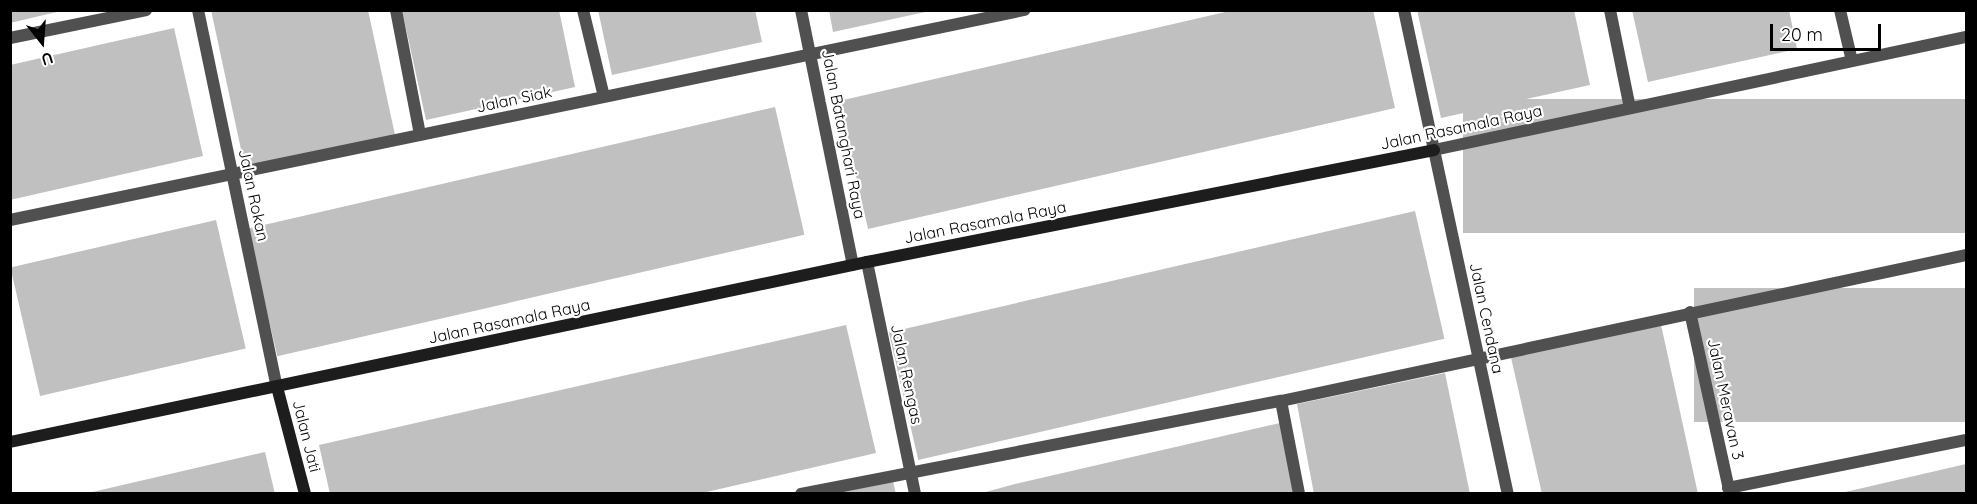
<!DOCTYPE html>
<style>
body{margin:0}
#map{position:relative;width:1977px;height:504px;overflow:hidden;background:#fff;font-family:Quicksand,sans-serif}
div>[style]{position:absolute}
.building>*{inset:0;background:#c0c0c0;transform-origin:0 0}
.street>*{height:12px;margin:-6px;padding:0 6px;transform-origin:6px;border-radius:6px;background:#505050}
.secondary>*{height:12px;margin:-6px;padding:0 6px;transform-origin:6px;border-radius:6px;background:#1d1d1d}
span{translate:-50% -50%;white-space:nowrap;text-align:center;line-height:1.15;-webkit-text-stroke:4.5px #fff;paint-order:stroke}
.street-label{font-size:16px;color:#000}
.frame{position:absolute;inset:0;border:12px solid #000;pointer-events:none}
.north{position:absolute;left:12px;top:12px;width:60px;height:60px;-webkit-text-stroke:4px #fff;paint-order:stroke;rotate:163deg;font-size:16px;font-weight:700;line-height:24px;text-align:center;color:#000}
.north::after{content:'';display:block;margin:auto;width:21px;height:27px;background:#000;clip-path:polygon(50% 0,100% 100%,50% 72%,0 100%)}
.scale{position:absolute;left:1770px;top:24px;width:111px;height:27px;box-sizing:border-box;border:3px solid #000;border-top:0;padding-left:8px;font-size:18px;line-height:21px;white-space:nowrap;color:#000;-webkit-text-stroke:4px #fff;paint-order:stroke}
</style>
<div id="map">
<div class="building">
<div style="clip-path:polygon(10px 10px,61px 10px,61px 11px,10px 23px)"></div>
<div style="clip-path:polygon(211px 10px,368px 10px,395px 135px,245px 168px)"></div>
<div style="clip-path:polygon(402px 10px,559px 10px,575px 87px,426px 120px)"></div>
<div style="clip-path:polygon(598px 10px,755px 10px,762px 42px,612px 75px)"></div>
<div style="clip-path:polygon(829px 10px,930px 10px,930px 11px,833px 32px)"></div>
<div style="clip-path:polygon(1234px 10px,1373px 10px,1395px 108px,868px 229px,839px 101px)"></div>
<div style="clip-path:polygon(1417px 10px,1574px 10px,1590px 85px,1441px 118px)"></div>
<div style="clip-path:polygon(1632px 10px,1789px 10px,1797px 49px,1648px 82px)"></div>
<div style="clip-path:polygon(174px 28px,203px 156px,10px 200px,10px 65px)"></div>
<div style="left:1966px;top:99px;width:134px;height:503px;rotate:90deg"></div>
<div style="left:775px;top:107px;width:131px;height:541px;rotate:77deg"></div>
<div style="left:1415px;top:211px;width:131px;height:540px;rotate:77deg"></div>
<div style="left:216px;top:220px;width:132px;height:211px;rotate:77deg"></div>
<div style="left:1966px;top:288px;width:134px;height:272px;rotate:90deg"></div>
<div style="clip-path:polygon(1660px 320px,1698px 494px,1542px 494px,1510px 353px)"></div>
<div style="clip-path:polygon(846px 325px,876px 453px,698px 494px,330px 494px,319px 445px)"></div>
<div style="clip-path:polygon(1445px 373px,1470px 494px,1314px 494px,1297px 404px)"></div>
<div style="clip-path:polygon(1280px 423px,1296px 494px,978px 494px,1015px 484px)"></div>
<div style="clip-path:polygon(265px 452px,275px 494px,88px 494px,88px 493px)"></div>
<div style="clip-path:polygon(1966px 464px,1966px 494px,1841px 494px,1841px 493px)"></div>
<div style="clip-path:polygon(892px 477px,896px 494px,819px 494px)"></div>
</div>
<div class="street">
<div style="left:198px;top:10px;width:385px;rotate:78.2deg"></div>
<div style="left:396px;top:10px;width:127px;rotate:79.1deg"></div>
<div style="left:583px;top:10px;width:89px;rotate:76.4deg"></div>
<div style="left:801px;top:10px;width:260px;rotate:78.5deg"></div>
<div style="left:1404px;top:10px;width:495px;rotate:77.9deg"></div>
<div style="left:1610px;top:10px;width:100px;rotate:78.5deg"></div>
<div style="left:1840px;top:10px;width:52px;rotate:76.8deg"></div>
<div style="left:10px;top:38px;width:139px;rotate:-11.6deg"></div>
<div style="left:1434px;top:150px;width:544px;rotate:-11.99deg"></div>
<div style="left:10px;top:220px;width:1036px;rotate:-11.7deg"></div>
<div style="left:867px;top:262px;width:237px;rotate:78.3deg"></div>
<div style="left:1690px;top:312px;width:186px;rotate:77.6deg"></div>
<div style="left:1281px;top:401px;width:95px;rotate:79deg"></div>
<div style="left:1728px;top:488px;width:243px;rotate:-11.4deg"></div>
<div style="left:801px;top:494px;width:489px;rotate:-11deg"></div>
<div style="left:1281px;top:401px;width:700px;rotate:-12.03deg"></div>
</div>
<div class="secondary">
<div style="left:277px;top:387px;width:111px;rotate:75.3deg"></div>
<div style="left:10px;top:442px;width:876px;rotate:-11.86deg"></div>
<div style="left:867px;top:262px;width:578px;rotate:-11.17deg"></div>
</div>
<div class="street-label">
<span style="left:514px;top:99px;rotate:-12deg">Jalan Siak</span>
<span style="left:1461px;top:127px;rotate:-12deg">Jalan Rasamala Raya</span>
<span style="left:844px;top:134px;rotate:79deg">Jalan Batanghari Raya</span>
<span style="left:254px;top:195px;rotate:78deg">Jalan Rokan</span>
<span style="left:985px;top:222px;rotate:-11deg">Jalan Rasamala Raya</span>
<span style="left:1487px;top:318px;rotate:78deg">Jalan Cendana</span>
<span style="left:509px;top:321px;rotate:-12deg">Jalan Rasamala Raya</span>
<span style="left:907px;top:374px;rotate:78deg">Jalan Rengas</span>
<span style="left:1726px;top:399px;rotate:78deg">Jalan Meravan 3</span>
<span style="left:307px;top:436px;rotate:76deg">Jalan Jati</span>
</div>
<div class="frame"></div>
<div class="north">U</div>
<div class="scale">20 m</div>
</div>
